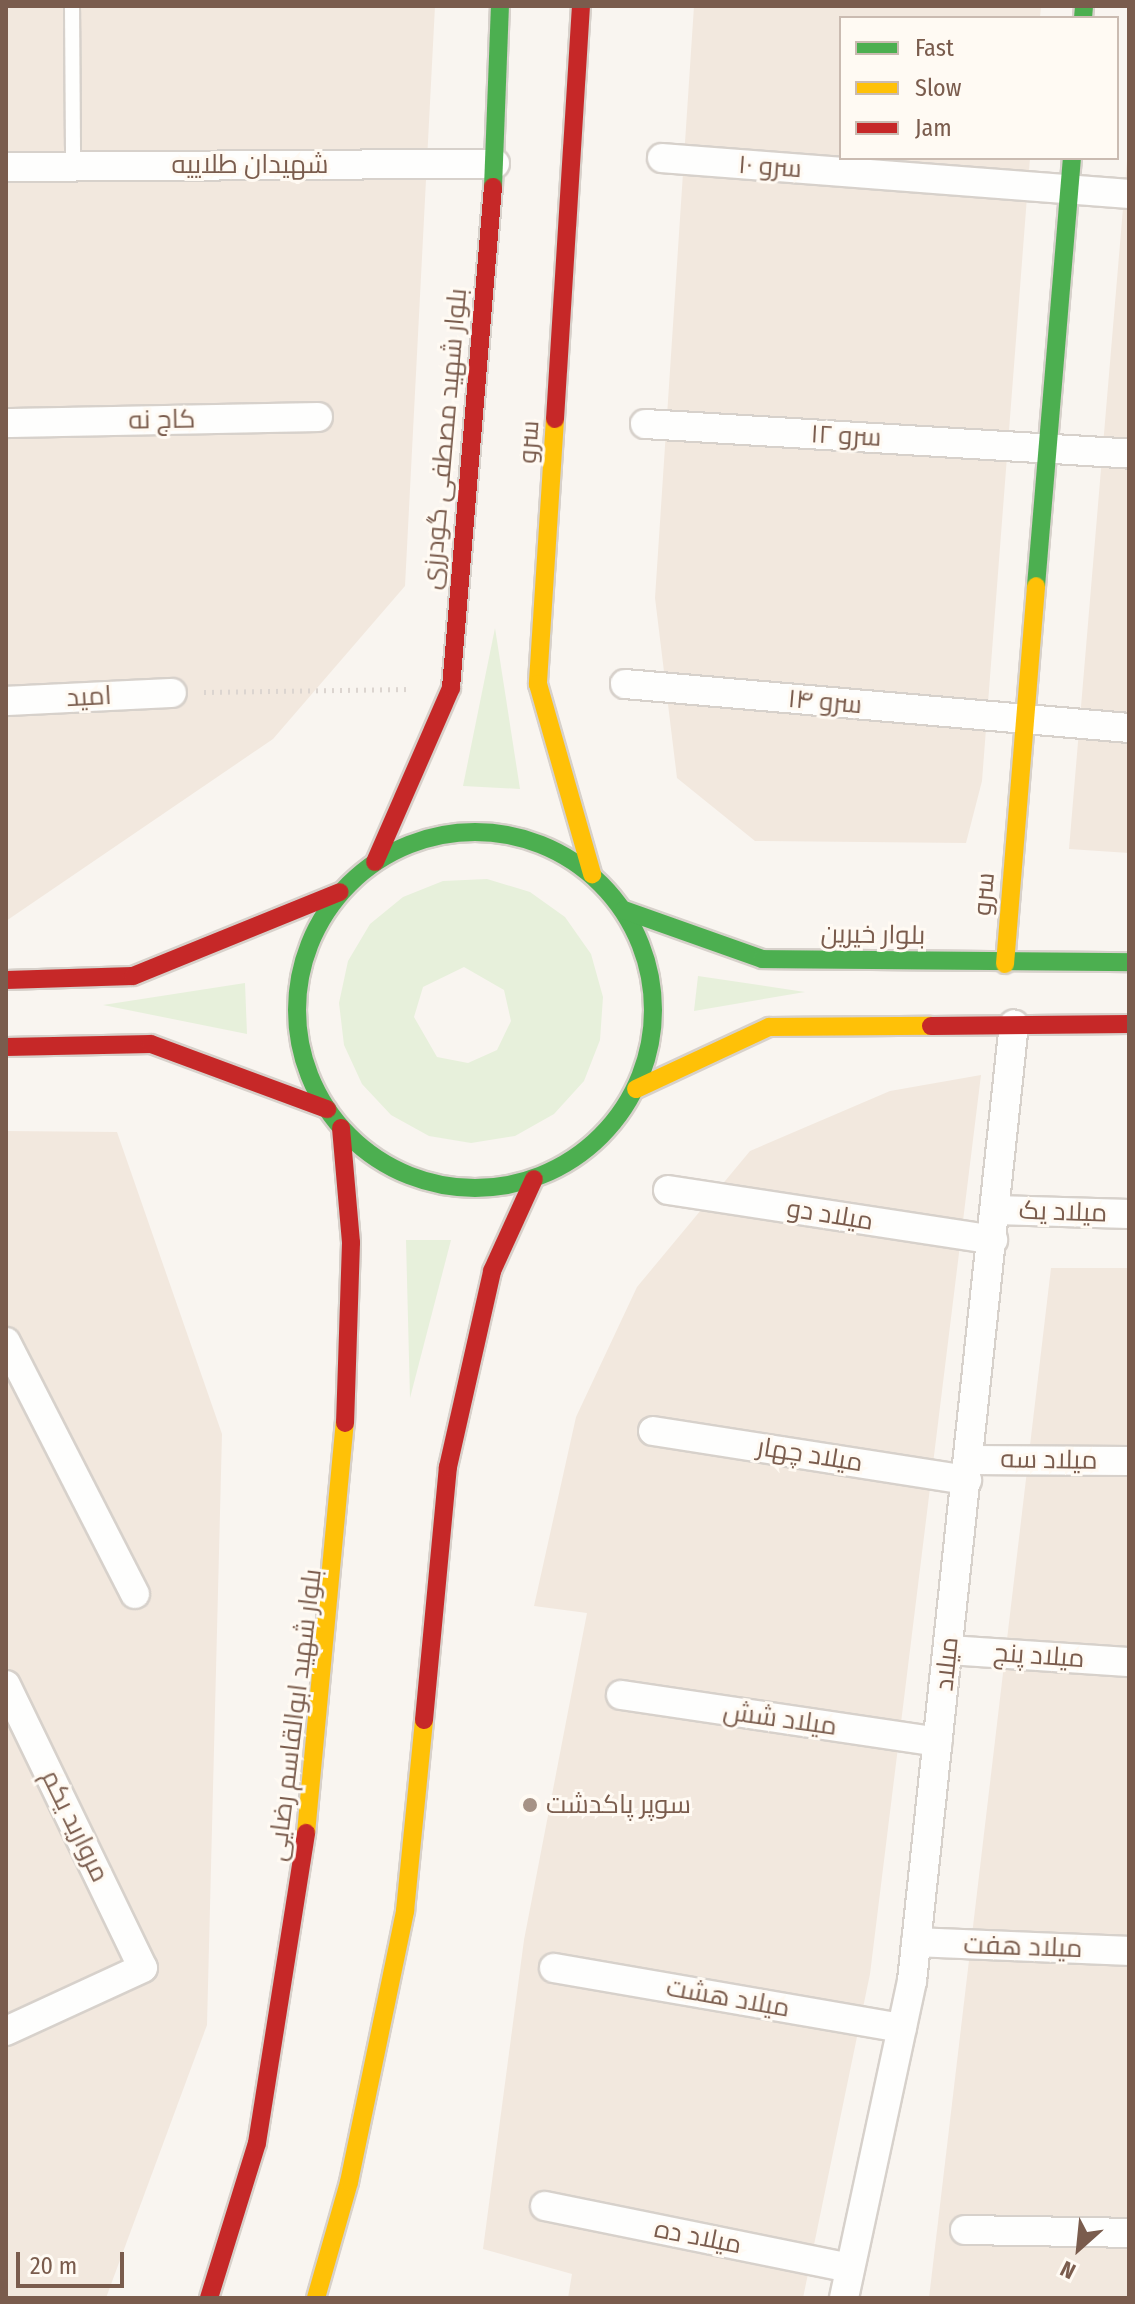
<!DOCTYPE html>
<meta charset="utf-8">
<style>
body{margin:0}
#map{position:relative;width:1135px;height:2304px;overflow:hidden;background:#f9f5f0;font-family:"Fira Sans Condensed",Cairo,sans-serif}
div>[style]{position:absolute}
.residential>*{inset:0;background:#f2e8de}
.green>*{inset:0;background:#e7f0db}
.path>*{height:5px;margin-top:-2.5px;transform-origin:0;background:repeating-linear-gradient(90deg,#dcd5d0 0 2px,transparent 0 8px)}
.roads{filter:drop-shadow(2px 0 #d7d1cb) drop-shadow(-2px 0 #d7d1cb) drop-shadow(0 2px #d7d1cb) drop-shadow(0 -2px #d7d1cb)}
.lane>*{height:14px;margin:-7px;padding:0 7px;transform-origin:7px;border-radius:7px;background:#fefefd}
.street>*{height:28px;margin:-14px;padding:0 14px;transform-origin:14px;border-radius:14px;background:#fefefd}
.fast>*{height:18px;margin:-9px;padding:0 9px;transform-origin:9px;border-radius:9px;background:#4caf50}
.fast>.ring{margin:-9px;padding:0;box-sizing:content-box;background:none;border:18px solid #4caf50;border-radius:50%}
.slow>*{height:18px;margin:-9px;padding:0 9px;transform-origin:9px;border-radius:9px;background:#ffc107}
.jam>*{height:18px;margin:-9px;padding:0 9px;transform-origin:9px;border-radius:9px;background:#c62828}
.dots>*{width:22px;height:22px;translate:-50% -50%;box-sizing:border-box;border:4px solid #fffaf3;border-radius:50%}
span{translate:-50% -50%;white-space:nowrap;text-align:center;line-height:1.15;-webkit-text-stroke:6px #fffaf3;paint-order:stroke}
.street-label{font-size:26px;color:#7a5c4d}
.poi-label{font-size:26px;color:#7a5c4d}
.left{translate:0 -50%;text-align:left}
.frame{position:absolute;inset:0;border:8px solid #7a5c4d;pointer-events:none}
.legend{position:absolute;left:839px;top:16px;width:280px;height:144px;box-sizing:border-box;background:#fffaf3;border:2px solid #cabbb1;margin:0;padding:10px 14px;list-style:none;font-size:24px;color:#7a5c4d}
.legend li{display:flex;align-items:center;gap:16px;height:40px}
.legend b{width:40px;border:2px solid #cabbb1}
.north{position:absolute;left:1039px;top:2208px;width:80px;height:80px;-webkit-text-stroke:6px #fffaf3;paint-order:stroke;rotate:207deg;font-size:22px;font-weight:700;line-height:32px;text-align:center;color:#7a5c4d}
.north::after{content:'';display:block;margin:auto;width:28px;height:36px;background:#7a5c4d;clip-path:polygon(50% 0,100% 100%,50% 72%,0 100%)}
.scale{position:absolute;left:16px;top:2252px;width:108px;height:36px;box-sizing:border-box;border:4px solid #7a5c4d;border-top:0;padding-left:10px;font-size:24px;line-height:28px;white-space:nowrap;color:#7a5c4d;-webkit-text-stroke:6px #fffaf3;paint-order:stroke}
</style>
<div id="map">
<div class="residential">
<div style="clip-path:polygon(6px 6px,435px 6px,405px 586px,273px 739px,6px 921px)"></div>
<div style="clip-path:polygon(694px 6px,1041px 6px,1040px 18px,841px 18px,841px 158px,1030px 158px,982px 781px,966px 843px,755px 841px,677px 778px,655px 598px)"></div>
<div style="clip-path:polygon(1129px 137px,1129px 853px,1069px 849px)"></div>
<div style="clip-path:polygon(981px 1075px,870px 1974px,803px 2298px,568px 2298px,572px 2274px,483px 2249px,524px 1940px,587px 1613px,534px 1606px,576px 1417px,637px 1287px,750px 1151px,890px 1091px)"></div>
<div style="clip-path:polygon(6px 1131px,117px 1132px,222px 1434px,207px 2025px,106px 2298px,6px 2298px)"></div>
<div style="clip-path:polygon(1051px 1268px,1129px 1268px,1129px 2298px,929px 2298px)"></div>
</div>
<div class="green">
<div style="clip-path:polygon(495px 628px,520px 789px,463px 786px)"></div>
<div style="clip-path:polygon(evenodd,487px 879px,530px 892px,565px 917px,591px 954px,603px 997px,600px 1040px,584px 1081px,554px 1114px,515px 1136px,471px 1143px,429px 1136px,391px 1115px,362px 1084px,344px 1045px,339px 1003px,348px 961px,370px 924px,403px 897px,443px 881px,487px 879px,464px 967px,504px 990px,511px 1021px,497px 1050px,468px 1063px,437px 1057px,414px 1017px,423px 987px,464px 967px)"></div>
<div style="clip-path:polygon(698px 976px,805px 992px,694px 1011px)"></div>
<div style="clip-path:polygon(245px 983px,247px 1034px,103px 1005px)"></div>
<div style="clip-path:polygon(406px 1240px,451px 1240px,410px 1398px)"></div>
</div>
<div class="path">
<div style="left:204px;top:692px;width:206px;rotate:-0.8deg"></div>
</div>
<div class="roads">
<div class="lane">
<div style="left:72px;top:6px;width:160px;rotate:89.6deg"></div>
</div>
<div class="street">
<div style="left:662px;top:158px;width:468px;rotate:4.4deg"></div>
<div style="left:6px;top:167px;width:489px;rotate:-0.4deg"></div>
<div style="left:6px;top:423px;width:312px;rotate:-1.1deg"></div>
<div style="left:645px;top:424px;width:485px;rotate:3.5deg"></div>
<div style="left:625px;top:684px;width:506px;rotate:4.99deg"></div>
<div style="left:6px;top:701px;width:166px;rotate:-2.8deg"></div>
<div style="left:668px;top:1190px;width:329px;rotate:8.7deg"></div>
<div style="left:996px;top:1210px;width:133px;rotate:1.7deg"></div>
<div style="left:6px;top:1342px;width:283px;rotate:62.9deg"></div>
<div style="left:653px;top:1431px;width:318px;rotate:8.9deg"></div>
<div style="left:969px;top:1460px;width:160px;rotate:0.4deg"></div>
<div style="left:948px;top:1650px;width:181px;rotate:3.8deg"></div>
<div style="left:6px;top:1685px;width:314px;rotate:64.2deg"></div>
<div style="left:143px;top:1968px;width:151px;rotate:155.3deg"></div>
<div style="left:621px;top:1695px;width:320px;rotate:8.4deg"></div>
<div style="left:916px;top:1942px;width:213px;rotate:2.4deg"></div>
<div style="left:554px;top:1968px;width:353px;rotate:9.8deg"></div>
<div style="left:545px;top:2206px;width:311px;rotate:11.5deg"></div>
<div style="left:965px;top:2230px;width:164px;rotate:1deg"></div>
<div style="left:844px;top:2298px;width:324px;rotate:-77.9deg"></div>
<div style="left:912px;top:1981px;width:962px;rotate:-83.92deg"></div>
</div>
<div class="fast">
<div style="left:1083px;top:18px;width:12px;rotate:-85deg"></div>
<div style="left:493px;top:187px;width:181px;rotate:-87.8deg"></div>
<div style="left:1036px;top:586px;width:430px;rotate:-85.2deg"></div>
<div class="ring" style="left:297px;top:832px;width:338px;height:338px"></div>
<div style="left:624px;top:910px;width:146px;rotate:19.5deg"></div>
<div style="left:762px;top:959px;width:367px;rotate:0.5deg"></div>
</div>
<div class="slow">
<div style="left:555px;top:419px;width:266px;rotate:93.7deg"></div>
<div style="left:538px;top:684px;width:198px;rotate:74.1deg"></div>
<div style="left:1005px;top:964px;width:379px;rotate:-85.3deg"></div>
<div style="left:636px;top:1089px;width:147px;rotate:-25deg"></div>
<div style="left:769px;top:1027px;width:162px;rotate:-0.4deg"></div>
<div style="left:306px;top:1833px;width:412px;rotate:-84.6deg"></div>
<div style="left:316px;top:2298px;width:121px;rotate:-74.1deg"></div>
<div style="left:349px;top:2182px;width:277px;rotate:-78.3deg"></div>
<div style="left:405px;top:1911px;width:192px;rotate:-84.3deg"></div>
</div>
<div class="jam">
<div style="left:555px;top:419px;width:414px;rotate:-86.4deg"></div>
<div style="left:375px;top:862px;width:190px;rotate:-66.4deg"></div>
<div style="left:451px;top:688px;width:503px;rotate:-85.21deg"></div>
<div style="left:6px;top:980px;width:127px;rotate:-1.8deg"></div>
<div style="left:133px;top:976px;width:223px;rotate:-22.1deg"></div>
<div style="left:931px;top:1026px;width:198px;rotate:-0.6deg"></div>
<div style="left:6px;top:1047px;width:145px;rotate:-1.2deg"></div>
<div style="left:151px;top:1044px;width:188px;rotate:20.3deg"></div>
<div style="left:341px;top:1128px;width:115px;rotate:85deg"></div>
<div style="left:351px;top:1243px;width:180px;rotate:91.9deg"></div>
<div style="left:424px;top:1720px;width:254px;rotate:-84.6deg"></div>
<div style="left:448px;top:1467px;width:201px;rotate:-77.3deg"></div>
<div style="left:492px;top:1271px;width:101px;rotate:-65.5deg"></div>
<div style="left:209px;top:2298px;width:162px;rotate:-72.8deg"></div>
<div style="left:257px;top:2143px;width:314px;rotate:-81deg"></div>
</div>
</div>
<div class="dots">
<div style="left:530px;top:1805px;background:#a69286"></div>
</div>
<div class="street-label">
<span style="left:250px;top:165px">شهیدان طلاییه</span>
<span style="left:770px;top:167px;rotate:4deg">سرو ۱۰</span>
<span style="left:162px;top:420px;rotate:-1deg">کاج نه</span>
<span style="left:846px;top:436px;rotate:3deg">سرو ۱۲</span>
<span style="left:445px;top:439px;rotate:-85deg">بلوار شهید مصطفی گودرزی</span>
<span style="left:529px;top:442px;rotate:-86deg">سرو</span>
<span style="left:89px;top:697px;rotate:-3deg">امید</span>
<span style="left:825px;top:702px;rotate:5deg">سرو ۱۴</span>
<span style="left:984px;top:894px;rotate:-85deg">سرو</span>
<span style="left:873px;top:935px;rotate:1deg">بلوار خیرین</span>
<span style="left:1063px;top:1212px;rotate:2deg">میلاد یک</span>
<span style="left:830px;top:1215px;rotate:9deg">میلاد دو</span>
<span style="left:810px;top:1455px;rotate:9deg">میلاد چهار</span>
<span style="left:1049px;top:1460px;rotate:1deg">میلاد سه</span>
<span style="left:1039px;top:1656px;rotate:4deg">میلاد پنج</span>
<span style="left:947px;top:1664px;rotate:-84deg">میلاد</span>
<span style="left:295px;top:1715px;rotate:-83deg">بلوار شهید ابوالقاسم رضایی</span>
<span style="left:780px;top:1719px;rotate:8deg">میلاد شش</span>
<span style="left:75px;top:1826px;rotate:64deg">مروارید یکم</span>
<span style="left:1023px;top:1947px;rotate:2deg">میلاد هفت</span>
<span style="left:728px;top:1998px;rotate:10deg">میلاد هشت</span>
<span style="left:698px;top:2237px;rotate:11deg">میلاد ده</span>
</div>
<div class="poi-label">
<span class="left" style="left:546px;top:1805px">سوپر پاکدشت</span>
</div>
<div class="frame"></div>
<ul class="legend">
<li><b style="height:10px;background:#4caf50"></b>Fast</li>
<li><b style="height:10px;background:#ffc107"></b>Slow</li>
<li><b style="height:10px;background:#c62828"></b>Jam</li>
</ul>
<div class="north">N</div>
<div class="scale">20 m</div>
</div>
